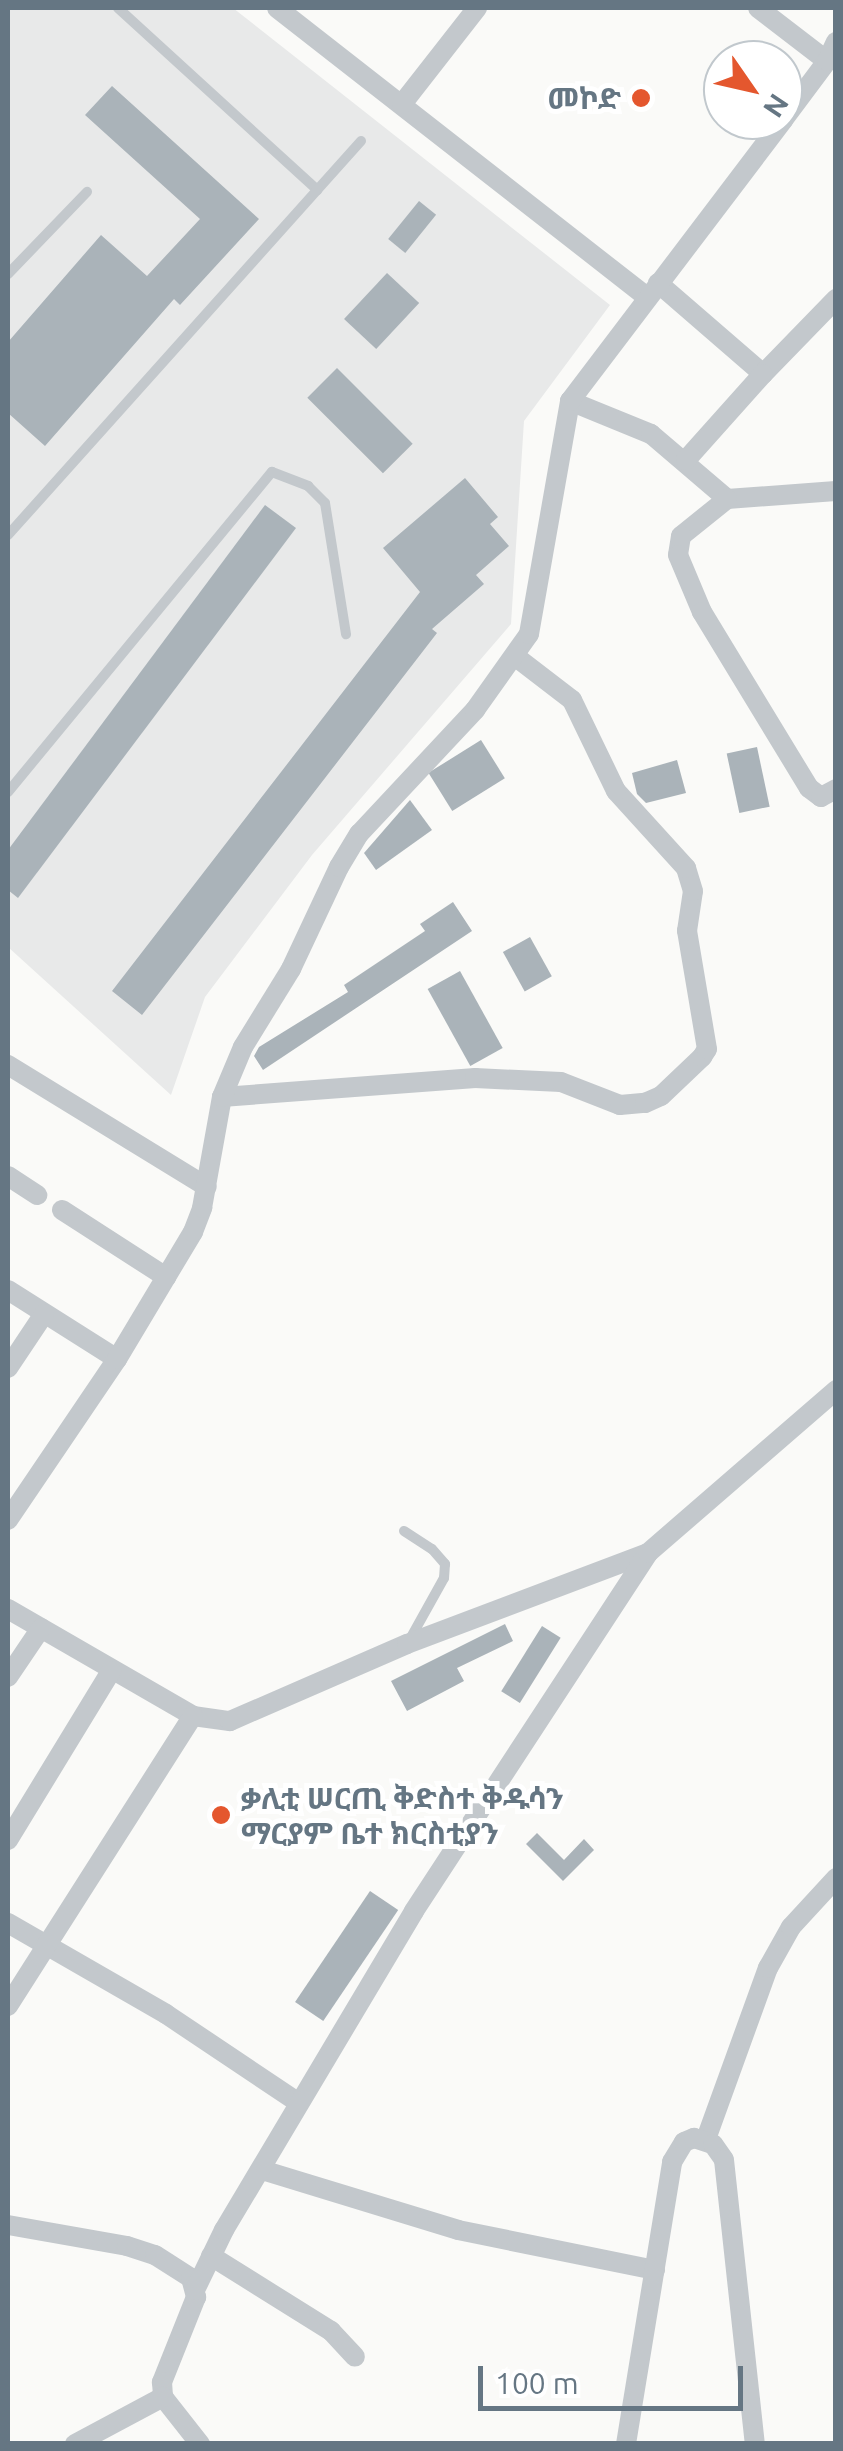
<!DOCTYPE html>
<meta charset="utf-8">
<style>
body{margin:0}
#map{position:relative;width:843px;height:2451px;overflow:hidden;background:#fafaf8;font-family:Ubuntu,"Noto Sans Ethiopic",sans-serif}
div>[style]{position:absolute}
.built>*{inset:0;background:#e8e9e9}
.building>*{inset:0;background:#aab3b9;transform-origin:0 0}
.service>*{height:10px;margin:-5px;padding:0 5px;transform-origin:5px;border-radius:5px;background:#c3c8cc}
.minor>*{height:20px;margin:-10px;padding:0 10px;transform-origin:10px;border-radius:10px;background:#c3c8cc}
.dots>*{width:28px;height:28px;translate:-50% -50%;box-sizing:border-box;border:5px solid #fff;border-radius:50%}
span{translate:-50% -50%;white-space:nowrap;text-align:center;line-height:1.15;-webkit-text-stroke:10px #fff;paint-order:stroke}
.poi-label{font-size:30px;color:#657683;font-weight:700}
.right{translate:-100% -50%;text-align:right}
.left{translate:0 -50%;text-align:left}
.frame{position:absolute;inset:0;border:10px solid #657683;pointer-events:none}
.north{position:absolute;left:703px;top:40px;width:100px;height:100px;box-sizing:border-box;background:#fff;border:2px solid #c1c8cd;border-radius:50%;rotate:124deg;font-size:28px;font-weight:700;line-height:40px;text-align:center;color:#657683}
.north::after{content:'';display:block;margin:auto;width:35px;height:45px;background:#e4572e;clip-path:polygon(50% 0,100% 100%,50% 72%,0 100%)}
.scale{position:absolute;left:478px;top:2366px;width:265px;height:45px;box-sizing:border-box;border:5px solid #657683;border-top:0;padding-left:12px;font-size:30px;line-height:35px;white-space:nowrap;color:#657683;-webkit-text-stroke:8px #fff;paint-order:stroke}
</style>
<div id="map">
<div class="built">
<div style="clip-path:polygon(8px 8px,233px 8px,610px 305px,524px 421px,511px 624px,312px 855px,205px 997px,171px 1095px,8px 947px)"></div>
</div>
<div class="building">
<div style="clip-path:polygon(112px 86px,259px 219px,180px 305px,174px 299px,45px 446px,8px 413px,8px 342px,101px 235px,147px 276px,200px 219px,85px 115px)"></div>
<div style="left:419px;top:201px;width:22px;height:49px;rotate:39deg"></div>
<div style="left:387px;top:273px;width:44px;height:63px;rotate:43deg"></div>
<div style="left:337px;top:368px;width:107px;height:42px;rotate:45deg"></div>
<div style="clip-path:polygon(465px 478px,498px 517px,490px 524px,509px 546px,476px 575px,484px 584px,432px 629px,437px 633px,142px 1015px,112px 991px,420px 592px,383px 548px)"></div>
<div style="clip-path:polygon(265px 505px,296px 528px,18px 898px,8px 890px,8px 850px)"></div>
<div style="left:481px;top:740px;width:45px;height:62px;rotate:58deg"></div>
<div style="left:757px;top:747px;width:61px;height:31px;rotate:78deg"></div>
<div style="clip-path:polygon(677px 760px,686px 793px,646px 803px,637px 794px,632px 773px)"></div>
<div style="clip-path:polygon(410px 800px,432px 830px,376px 870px,364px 853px)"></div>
<div style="clip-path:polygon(453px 902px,472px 931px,263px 1070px,254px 1056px,259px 1047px,348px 992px,344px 985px,425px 931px,420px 924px)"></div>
<div style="left:530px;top:937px;width:45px;height:31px;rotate:61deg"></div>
<div style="left:460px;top:971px;width:88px;height:37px;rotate:61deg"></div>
<div style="clip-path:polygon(505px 1624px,513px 1641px,457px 1668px,464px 1681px,407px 1711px,391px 1681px)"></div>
<div style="left:542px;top:1626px;width:22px;height:77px;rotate:32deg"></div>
<div style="clip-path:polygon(537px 1833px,564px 1860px,584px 1839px,594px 1850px,563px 1881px,526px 1844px)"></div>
<div style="left:370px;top:1891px;width:34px;height:134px;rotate:34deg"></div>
</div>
<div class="service">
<div style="left:118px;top:8px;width:270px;rotate:42.4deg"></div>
<div style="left:8px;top:274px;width:114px;rotate:-46.1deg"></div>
<div style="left:8px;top:535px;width:529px;rotate:-48.14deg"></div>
<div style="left:8px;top:792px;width:415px;rotate:-50.5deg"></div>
<div style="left:272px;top:472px;width:39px;rotate:21deg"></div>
<div style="left:308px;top:486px;width:24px;rotate:45deg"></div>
<div style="left:325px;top:503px;width:133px;rotate:80.9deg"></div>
<div style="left:404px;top:1531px;width:33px;rotate:33deg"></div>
<div style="left:432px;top:1549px;width:20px;rotate:49deg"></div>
<div style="left:445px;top:1564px;width:14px;rotate:94deg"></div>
<div style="left:444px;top:1578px;width:70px;rotate:119.1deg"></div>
</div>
<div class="minor">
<div style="left:277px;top:8px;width:469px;rotate:38deg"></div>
<div style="left:758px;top:8px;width:87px;rotate:37.5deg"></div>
<div style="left:402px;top:104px;width:122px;rotate:-52deg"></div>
<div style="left:783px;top:120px;width:74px;rotate:-53.3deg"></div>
<div style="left:827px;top:61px;width:21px;rotate:-65deg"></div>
<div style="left:658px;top:283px;width:139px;rotate:40.9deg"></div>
<div style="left:763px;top:374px;width:105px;rotate:-45.8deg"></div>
<div style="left:570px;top:401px;width:87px;rotate:22.2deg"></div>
<div style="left:651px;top:434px;width:100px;rotate:40.5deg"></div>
<div style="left:727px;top:499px;width:109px;rotate:-4.2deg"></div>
<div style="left:686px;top:460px;width:115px;rotate:-48.2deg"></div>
<div style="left:727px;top:499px;width:59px;rotate:141.2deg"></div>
<div style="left:681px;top:536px;width:19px;rotate:99deg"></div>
<div style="left:678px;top:555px;width:62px;rotate:67.2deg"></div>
<div style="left:702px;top:612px;width:206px;rotate:58.7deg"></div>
<div style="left:809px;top:788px;width:15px;rotate:37deg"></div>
<div style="left:821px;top:797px;width:17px;rotate:-28deg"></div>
<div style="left:8px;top:1065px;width:233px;rotate:31.5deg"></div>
<div style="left:222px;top:1097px;width:254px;rotate:-4.3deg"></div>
<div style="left:475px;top:1078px;width:86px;rotate:2.7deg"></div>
<div style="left:561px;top:1082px;width:63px;rotate:21.3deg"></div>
<div style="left:620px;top:1105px;width:25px;rotate:-5deg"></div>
<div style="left:645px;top:1103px;width:17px;rotate:-24deg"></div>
<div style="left:661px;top:1096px;width:57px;rotate:-43.6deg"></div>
<div style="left:702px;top:1057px;width:9px;rotate:-58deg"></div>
<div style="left:707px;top:1049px;width:120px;rotate:-99.6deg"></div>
<div style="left:687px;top:931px;width:40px;rotate:-81.5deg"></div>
<div style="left:693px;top:891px;width:24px;rotate:-107deg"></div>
<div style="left:686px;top:868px;width:104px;rotate:-132.3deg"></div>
<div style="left:616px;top:791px;width:101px;rotate:-115.8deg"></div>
<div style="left:572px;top:700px;width:71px;rotate:-142.5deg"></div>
<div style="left:8px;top:1176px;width:35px;rotate:33deg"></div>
<div style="left:62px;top:1210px;width:124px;rotate:32.8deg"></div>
<div style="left:8px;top:1290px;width:129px;rotate:32.3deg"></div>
<div style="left:8px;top:1368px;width:65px;rotate:-56.3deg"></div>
<div style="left:8px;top:1520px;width:194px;rotate:-55.9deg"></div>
<div style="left:117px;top:1359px;width:148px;rotate:-59.1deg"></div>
<div style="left:193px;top:1232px;width:26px;rotate:-69deg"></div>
<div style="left:202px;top:1208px;width:113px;rotate:-79.8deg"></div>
<div style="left:222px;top:1097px;width:54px;rotate:-67.2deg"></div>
<div style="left:243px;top:1047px;width:92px;rotate:-58.4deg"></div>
<div style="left:291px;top:969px;width:113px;rotate:-64.8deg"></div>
<div style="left:339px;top:867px;width:39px;rotate:-59deg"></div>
<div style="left:359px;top:834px;width:170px;rotate:-46.9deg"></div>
<div style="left:475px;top:710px;width:93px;rotate:-54.6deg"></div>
<div style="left:529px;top:634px;width:237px;rotate:-80deg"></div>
<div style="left:570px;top:401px;width:353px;rotate:-52.8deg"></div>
<div style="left:8px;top:1609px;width:214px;rotate:30deg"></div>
<div style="left:193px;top:1716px;width:37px;rotate:8deg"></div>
<div style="left:230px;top:1721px;width:193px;rotate:-23.5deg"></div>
<div style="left:407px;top:1644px;width:258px;rotate:-20.7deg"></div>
<div style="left:8px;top:1677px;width:59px;rotate:-56deg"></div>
<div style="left:8px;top:1840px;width:198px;rotate:-58.6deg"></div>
<div style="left:8px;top:1923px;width:182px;rotate:29.9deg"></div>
<div style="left:166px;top:2014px;width:160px;rotate:33.8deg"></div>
<div style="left:8px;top:2006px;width:344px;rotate:-57.5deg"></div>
<div style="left:706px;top:2139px;width:182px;rotate:-70.1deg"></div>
<div style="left:768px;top:1968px;width:47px;rotate:-60.7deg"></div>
<div style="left:791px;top:1927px;width:67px;rotate:-47.4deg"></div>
<div style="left:262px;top:2170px;width:205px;rotate:17deg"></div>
<div style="left:458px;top:2230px;width:201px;rotate:11.5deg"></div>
<div style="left:8px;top:2225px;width:121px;rotate:10deg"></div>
<div style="left:127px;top:2246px;width:29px;rotate:18deg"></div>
<div style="left:155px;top:2255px;width:43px;rotate:32.6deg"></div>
<div style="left:191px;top:2278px;width:20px;rotate:75deg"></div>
<div style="left:196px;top:2297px;width:92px;rotate:111.8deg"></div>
<div style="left:162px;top:2382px;width:15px;rotate:86deg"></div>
<div style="left:163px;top:2397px;width:60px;rotate:51.8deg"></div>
<div style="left:211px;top:2256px;width:142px;rotate:32deg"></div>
<div style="left:331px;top:2331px;width:35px;rotate:47deg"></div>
<div style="left:195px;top:2290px;width:67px;rotate:-64.2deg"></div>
<div style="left:224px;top:2230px;width:371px;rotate:-59.2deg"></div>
<div style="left:414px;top:1911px;width:428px;rotate:-56.8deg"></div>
<div style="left:648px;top:1553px;width:249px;rotate:-40.9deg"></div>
<div style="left:75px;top:2444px;width:100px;rotate:-28.1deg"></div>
<div style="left:626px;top:2444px;width:286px;rotate:-80.7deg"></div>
<div style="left:672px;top:2162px;width:23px;rotate:-59deg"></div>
<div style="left:684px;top:2142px;width:11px;rotate:-22deg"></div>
<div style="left:694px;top:2138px;width:20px;rotate:18deg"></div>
<div style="left:713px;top:2144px;width:19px;rotate:55deg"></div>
<div style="left:724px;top:2160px;width:286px;rotate:83.8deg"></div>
</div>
<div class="dots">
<div style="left:641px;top:98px;background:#e4572e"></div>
<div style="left:221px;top:1815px;background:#e4572e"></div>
</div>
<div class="poi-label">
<span class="right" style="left:621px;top:98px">መኮድ</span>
<span class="left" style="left:241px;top:1815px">ቃሊቲ ሠርጢ ቅድስተ ቅዱሳን<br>ማርያም ቤተ ክርስቲያን</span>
</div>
<div class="frame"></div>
<div class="north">N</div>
<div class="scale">100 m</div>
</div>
